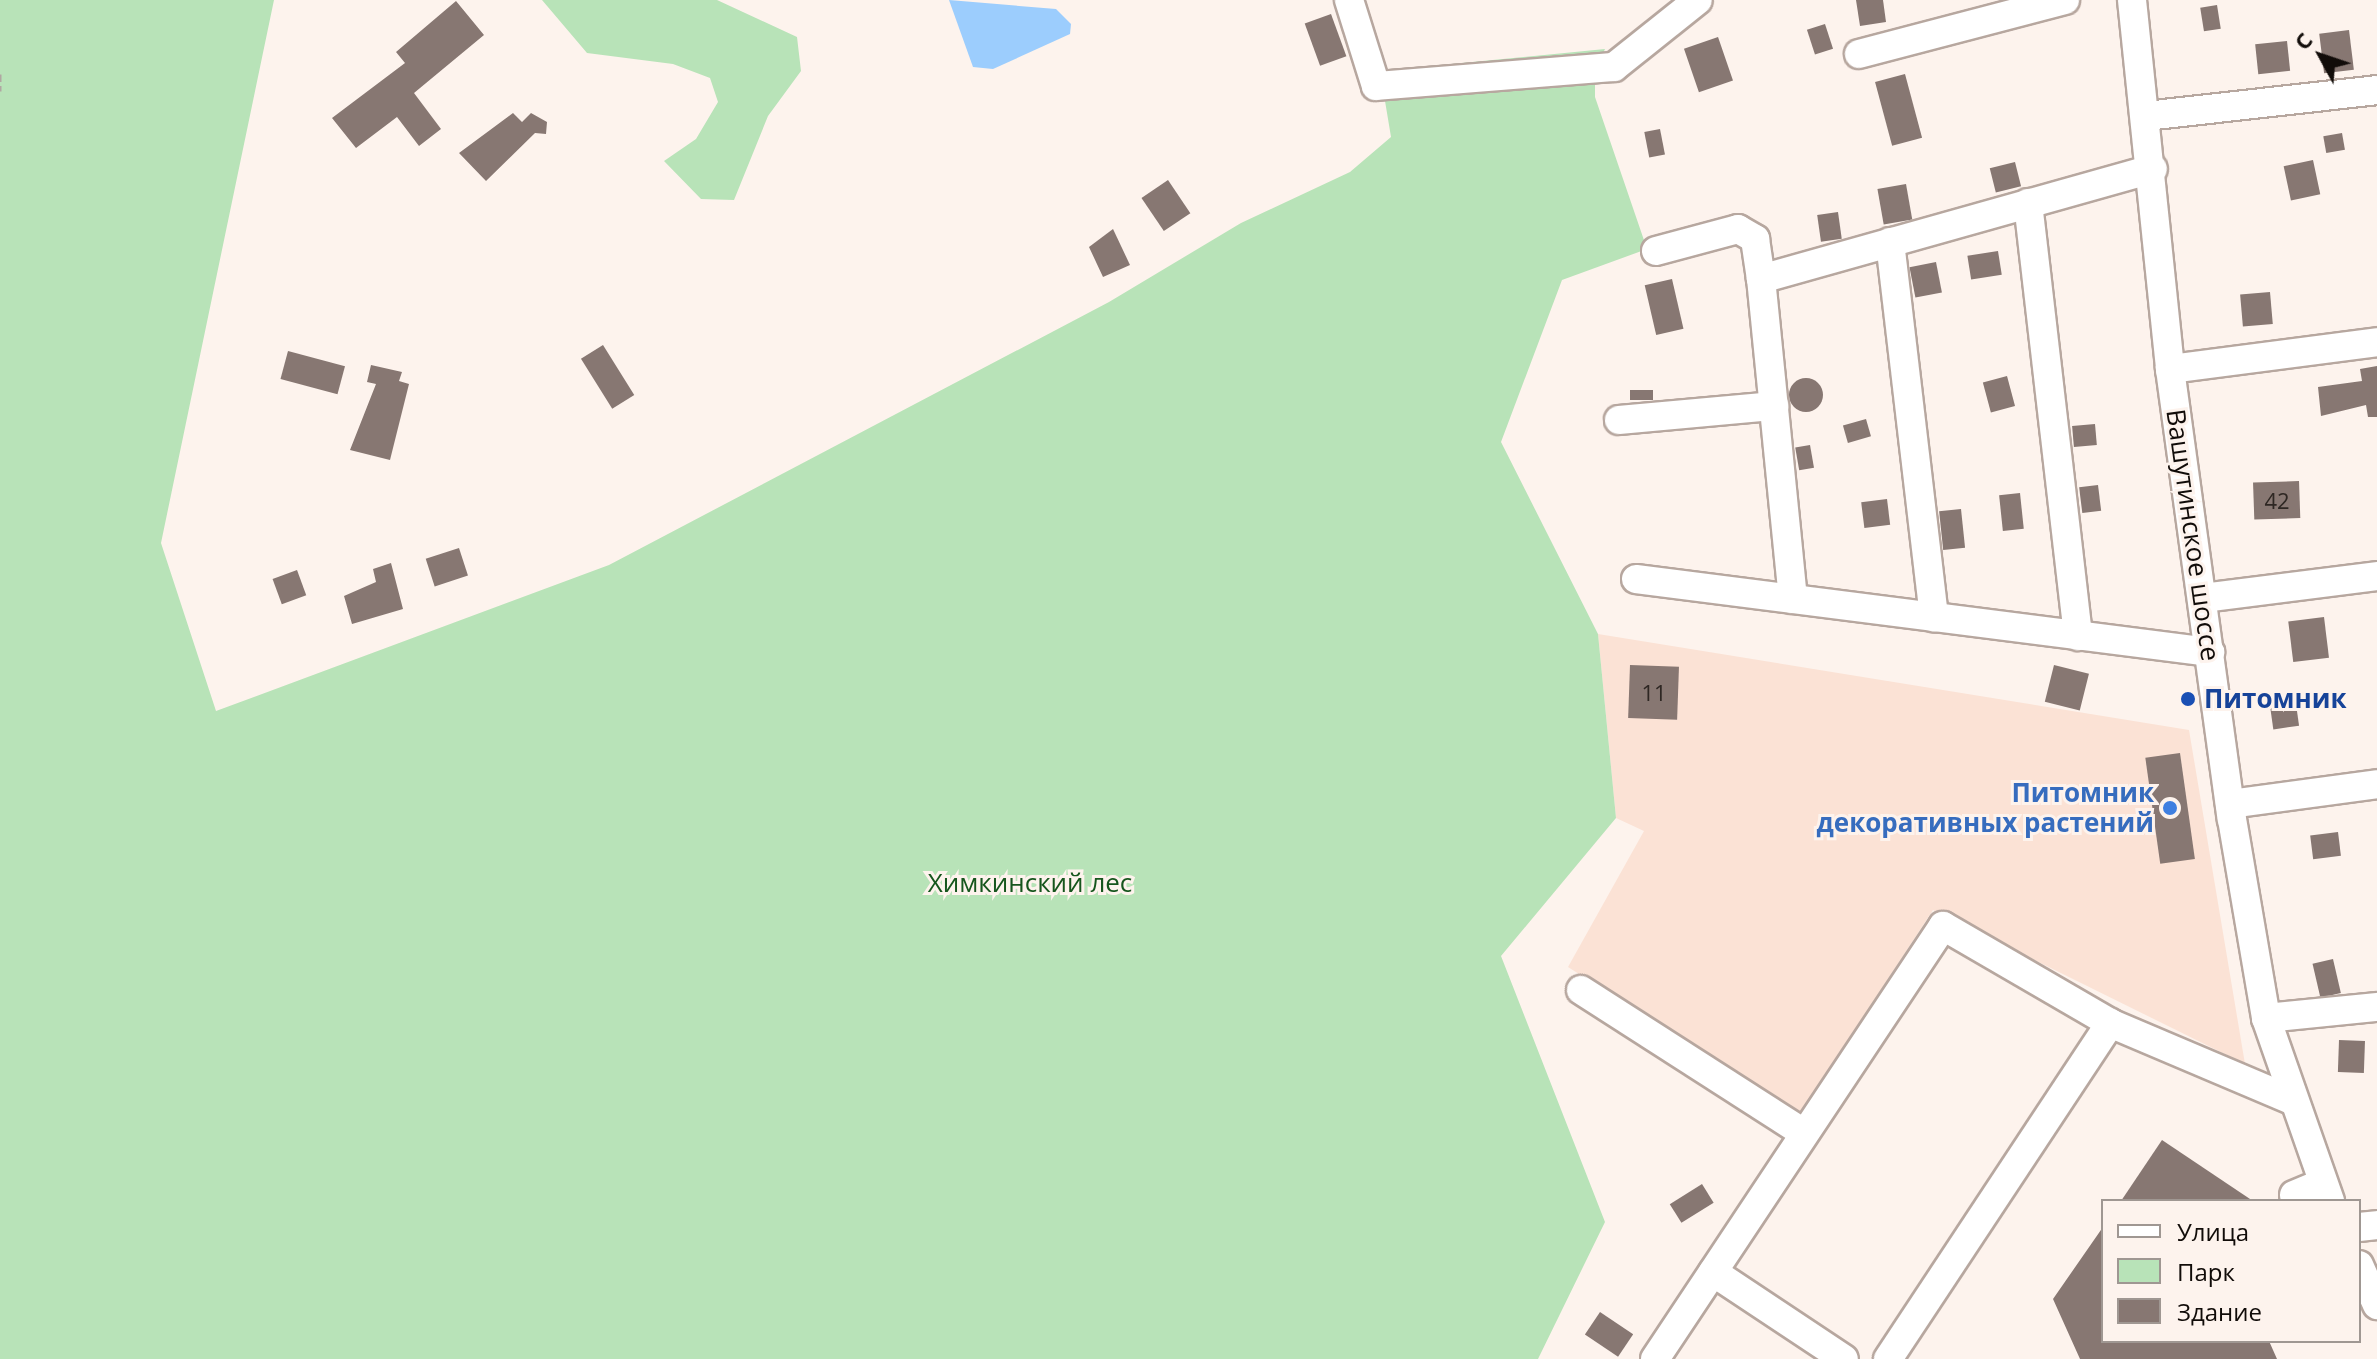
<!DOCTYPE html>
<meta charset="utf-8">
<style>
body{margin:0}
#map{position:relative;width:2377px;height:1359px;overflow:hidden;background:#fdf3ed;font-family:"Open Sans",sans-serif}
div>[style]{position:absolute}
.built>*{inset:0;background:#fbe2d5}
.green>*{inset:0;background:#b8e3b8}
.water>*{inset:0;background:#9ccdfd}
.building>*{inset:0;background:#877772;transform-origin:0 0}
.round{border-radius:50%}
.path>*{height:3px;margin-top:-1.5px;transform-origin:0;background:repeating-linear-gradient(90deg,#b0a7a2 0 8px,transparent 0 12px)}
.roads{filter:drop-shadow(2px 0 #b7a79f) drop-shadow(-2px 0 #b7a79f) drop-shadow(0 2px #b7a79f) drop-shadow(0 -2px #b7a79f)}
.minor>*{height:28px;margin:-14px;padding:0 14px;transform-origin:14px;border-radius:14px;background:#fff}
.dots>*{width:22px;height:22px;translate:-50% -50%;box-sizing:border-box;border:4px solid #fdf3ed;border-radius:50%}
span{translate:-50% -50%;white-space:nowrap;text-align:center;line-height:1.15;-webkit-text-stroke:6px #fdf3ed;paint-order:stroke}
.number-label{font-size:22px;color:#2e2723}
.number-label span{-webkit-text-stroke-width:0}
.street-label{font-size:26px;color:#110c09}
.transit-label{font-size:26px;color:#164399;font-weight:700}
.left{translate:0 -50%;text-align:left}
.shop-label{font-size:26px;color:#366cbe;font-weight:700}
.right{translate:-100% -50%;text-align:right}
.park-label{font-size:26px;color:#16561d}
.legend{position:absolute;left:2101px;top:1199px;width:260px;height:144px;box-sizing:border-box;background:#fdf3ed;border:2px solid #9f9792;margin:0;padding:10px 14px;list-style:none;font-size:24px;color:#110c09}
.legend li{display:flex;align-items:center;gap:16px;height:40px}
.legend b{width:40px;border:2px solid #9f9792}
.north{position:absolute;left:2281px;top:16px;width:80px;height:80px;-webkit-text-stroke:6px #fdf3ed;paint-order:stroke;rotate:310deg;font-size:22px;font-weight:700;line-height:32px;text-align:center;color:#110c09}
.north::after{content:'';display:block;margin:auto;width:28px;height:36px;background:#110c09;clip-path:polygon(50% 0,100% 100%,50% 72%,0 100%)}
</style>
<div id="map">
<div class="built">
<div style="clip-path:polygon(1598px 634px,2189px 730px,2245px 1064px,1933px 910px,1800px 1114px,1568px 967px,1644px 831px,1616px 818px)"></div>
</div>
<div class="green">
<div style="clip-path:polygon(0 0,274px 0,161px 543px,216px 711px,609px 565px,1109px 302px,1241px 223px,1350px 172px,1391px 137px,1380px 71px,1605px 49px,1595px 70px,1595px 97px,1647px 249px,1562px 280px,1501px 442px,1598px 634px,1616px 818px,1501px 956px,1605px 1222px,1538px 1359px,0 1359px)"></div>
<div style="clip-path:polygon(542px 0,717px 0,797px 37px,801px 71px,768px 116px,734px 200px,701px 199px,664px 161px,696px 139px,718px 102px,710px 78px,673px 64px,587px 53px)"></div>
</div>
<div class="water">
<div style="clip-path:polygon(949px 0,1056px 9px,1071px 24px,1070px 34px,993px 69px,973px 67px)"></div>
</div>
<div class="building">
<div style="clip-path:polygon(1856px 0,1883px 0,1886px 22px,1860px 26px)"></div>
<div style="clip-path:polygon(456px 1px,484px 35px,414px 93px,441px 129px,419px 146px,397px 117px,356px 148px,332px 118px,405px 63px,396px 52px)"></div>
<div style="left:2217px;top:5px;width:24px;height:17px;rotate:81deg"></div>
<div style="left:1331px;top:14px;width:45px;height:28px;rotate:70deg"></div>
<div style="left:1825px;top:24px;width:26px;height:19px;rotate:72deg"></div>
<div style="left:2349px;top:30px;width:40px;height:30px;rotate:83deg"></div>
<div style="left:1718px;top:37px;width:46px;height:36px;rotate:71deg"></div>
<div style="left:2287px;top:41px;width:30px;height:32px;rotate:84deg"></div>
<div style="left:1905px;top:74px;width:66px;height:31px;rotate:75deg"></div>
<div style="clip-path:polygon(513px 113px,522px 122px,531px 113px,547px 122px,546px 134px,535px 133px,486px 181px,459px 153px)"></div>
<div style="left:1660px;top:129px;width:26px;height:16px;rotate:79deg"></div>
<div style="left:2342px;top:133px;width:17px;height:19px;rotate:80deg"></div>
<div style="left:2313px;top:160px;width:35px;height:30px;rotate:78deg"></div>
<div style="left:2015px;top:162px;width:25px;height:26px;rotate:76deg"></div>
<div style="left:1168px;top:180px;width:40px;height:32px;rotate:56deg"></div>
<div style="left:1906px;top:184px;width:36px;height:29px;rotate:80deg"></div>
<div style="left:1838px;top:212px;width:27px;height:21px;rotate:82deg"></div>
<div style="clip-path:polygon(1113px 229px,1130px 265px,1103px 277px,1089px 247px)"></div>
<div style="left:1998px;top:251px;width:24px;height:31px;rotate:81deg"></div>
<div style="left:1936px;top:262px;width:31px;height:27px;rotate:79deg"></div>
<div style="left:1672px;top:279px;width:51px;height:28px;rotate:77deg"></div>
<div style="left:2270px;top:292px;width:32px;height:30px;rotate:85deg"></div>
<div style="left:603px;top:345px;width:59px;height:26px;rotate:58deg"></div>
<div style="left:288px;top:351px;width:59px;height:29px;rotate:15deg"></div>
<div style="clip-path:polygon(371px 365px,402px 372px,399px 381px,409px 384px,390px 460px,350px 450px,376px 384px,367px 382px)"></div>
<div style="clip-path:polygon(2377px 366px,2377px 417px,2368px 417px,2366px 405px,2321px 416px,2318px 387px,2362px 381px,2360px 369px)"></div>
<div style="left:2007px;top:376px;width:31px;height:25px;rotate:75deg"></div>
<div class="round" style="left:1789px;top:378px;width:34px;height:34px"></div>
<div style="left:1653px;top:390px;width:10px;height:23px;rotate:90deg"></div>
<div style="left:1866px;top:419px;width:18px;height:24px;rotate:74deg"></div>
<div style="left:2095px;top:424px;width:21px;height:23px;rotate:85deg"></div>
<div style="left:1810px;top:445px;width:23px;height:15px;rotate:80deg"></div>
<div style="left:2299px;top:481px;width:37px;height:46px;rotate:88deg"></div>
<div style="left:2098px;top:485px;width:26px;height:19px;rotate:83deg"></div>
<div style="left:2020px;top:493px;width:36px;height:21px;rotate:84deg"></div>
<div style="left:1887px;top:499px;width:26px;height:26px;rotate:83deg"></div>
<div style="left:1961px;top:509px;width:39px;height:22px;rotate:84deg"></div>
<div style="left:459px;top:548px;width:29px;height:35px;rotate:72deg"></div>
<div style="clip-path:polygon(391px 563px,403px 609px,352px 624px,344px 596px,376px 582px,373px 569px)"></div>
<div style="left:297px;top:570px;width:27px;height:26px;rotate:70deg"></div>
<div style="left:2324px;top:617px;width:41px;height:36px;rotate:83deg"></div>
<div style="left:1630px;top:665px;width:49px;height:53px;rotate:2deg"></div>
<div style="left:2054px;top:665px;width:36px;height:38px;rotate:14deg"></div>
<div style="left:2296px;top:704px;width:22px;height:26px;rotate:82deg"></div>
<div style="left:2180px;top:753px;width:107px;height:35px;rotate:82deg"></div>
<div style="left:2338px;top:832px;width:24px;height:28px;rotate:83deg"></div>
<div style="left:2333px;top:959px;width:35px;height:21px;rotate:77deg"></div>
<div style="left:2339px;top:1040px;width:26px;height:32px;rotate:2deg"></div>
<div style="clip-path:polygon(2162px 1140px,2253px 1201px,2121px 1201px)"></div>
<div style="left:1702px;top:1184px;width:22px;height:38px;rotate:58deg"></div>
<div style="clip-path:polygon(2103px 1227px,2103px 1341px,2269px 1341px,2277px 1359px,2080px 1359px,2053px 1299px)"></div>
<div style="left:1600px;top:1312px;width:40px;height:27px;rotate:34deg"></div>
</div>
<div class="path">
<div style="left:0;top:74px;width:17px;rotate:90deg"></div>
</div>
<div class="roads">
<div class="minor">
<div style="left:1349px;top:0;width:90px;rotate:72.6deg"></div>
<div style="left:1376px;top:86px;width:239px;rotate:-4.6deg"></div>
<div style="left:1614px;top:67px;width:107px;rotate:-38.6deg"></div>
<div style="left:2132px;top:0;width:371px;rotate:84.1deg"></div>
<div style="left:2170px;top:369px;width:454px;rotate:82.2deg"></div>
<div style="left:2232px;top:819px;width:202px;rotate:80.3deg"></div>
<div style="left:2266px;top:1018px;width:194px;rotate:70.7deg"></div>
<div style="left:1859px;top:54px;width:213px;rotate:-14.7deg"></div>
<div style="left:2146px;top:116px;width:232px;rotate:-6.4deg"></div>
<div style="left:2028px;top:203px;width:436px;rotate:83.4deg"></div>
<div style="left:1890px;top:242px;width:378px;rotate:83.3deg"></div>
<div style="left:1656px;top:251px;width:85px;rotate:-15deg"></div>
<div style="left:1738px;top:229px;width:20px;rotate:30deg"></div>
<div style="left:1755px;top:239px;width:40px;rotate:81.5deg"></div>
<div style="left:2170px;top:369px;width:209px;rotate:-7.4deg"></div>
<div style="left:1619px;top:420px;width:156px;rotate:-5.2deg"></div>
<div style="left:1636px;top:579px;width:579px;rotate:7.25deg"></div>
<div style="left:2203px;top:598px;width:175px;rotate:-7.2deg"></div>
<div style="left:1793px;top:599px;width:322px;rotate:-95.7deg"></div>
<div style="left:1761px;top:279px;width:407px;rotate:-15.7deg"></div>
<div style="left:2230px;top:804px;width:148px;rotate:-7.7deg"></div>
<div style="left:1581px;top:990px;width:265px;rotate:32.7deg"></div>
<div style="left:2266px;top:1018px;width:112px;rotate:-5.7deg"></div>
<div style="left:2294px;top:1195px;width:30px;rotate:-23deg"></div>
<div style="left:2359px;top:1227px;width:18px;rotate:-6deg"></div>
<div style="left:2359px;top:1265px;width:44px;rotate:65.8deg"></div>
<div style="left:1713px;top:1272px;width:157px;rotate:33.6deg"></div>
<div style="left:1655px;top:1359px;width:520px;rotate:-56.37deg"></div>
<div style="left:1943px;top:926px;width:193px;rotate:30.1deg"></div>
<div style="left:2110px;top:1023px;width:200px;rotate:23deg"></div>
<div style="left:1888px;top:1359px;width:403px;rotate:-56.5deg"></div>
</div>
</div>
<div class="dots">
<div style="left:2188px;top:699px;background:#1a4fb4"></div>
<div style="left:2170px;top:808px;background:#3f7fe0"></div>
</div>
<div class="number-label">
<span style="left:2277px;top:501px">42</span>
<span style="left:1654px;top:693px">11</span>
</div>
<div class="street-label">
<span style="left:2193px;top:535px;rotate:82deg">Вашутинское шоссе</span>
</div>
<div class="transit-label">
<span class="left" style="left:2204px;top:699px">Питомник</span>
</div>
<div class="shop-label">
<span class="right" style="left:2154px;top:808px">Питомник<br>декоративных растений</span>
</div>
<div class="park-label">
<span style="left:1030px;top:883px">Химкинский лес</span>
</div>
<ul class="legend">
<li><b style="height:10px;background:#fff"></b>Улица</li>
<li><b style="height:22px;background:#b8e3b8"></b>Парк</li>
<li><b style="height:22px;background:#877772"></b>Здание</li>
</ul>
<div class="north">С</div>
</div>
